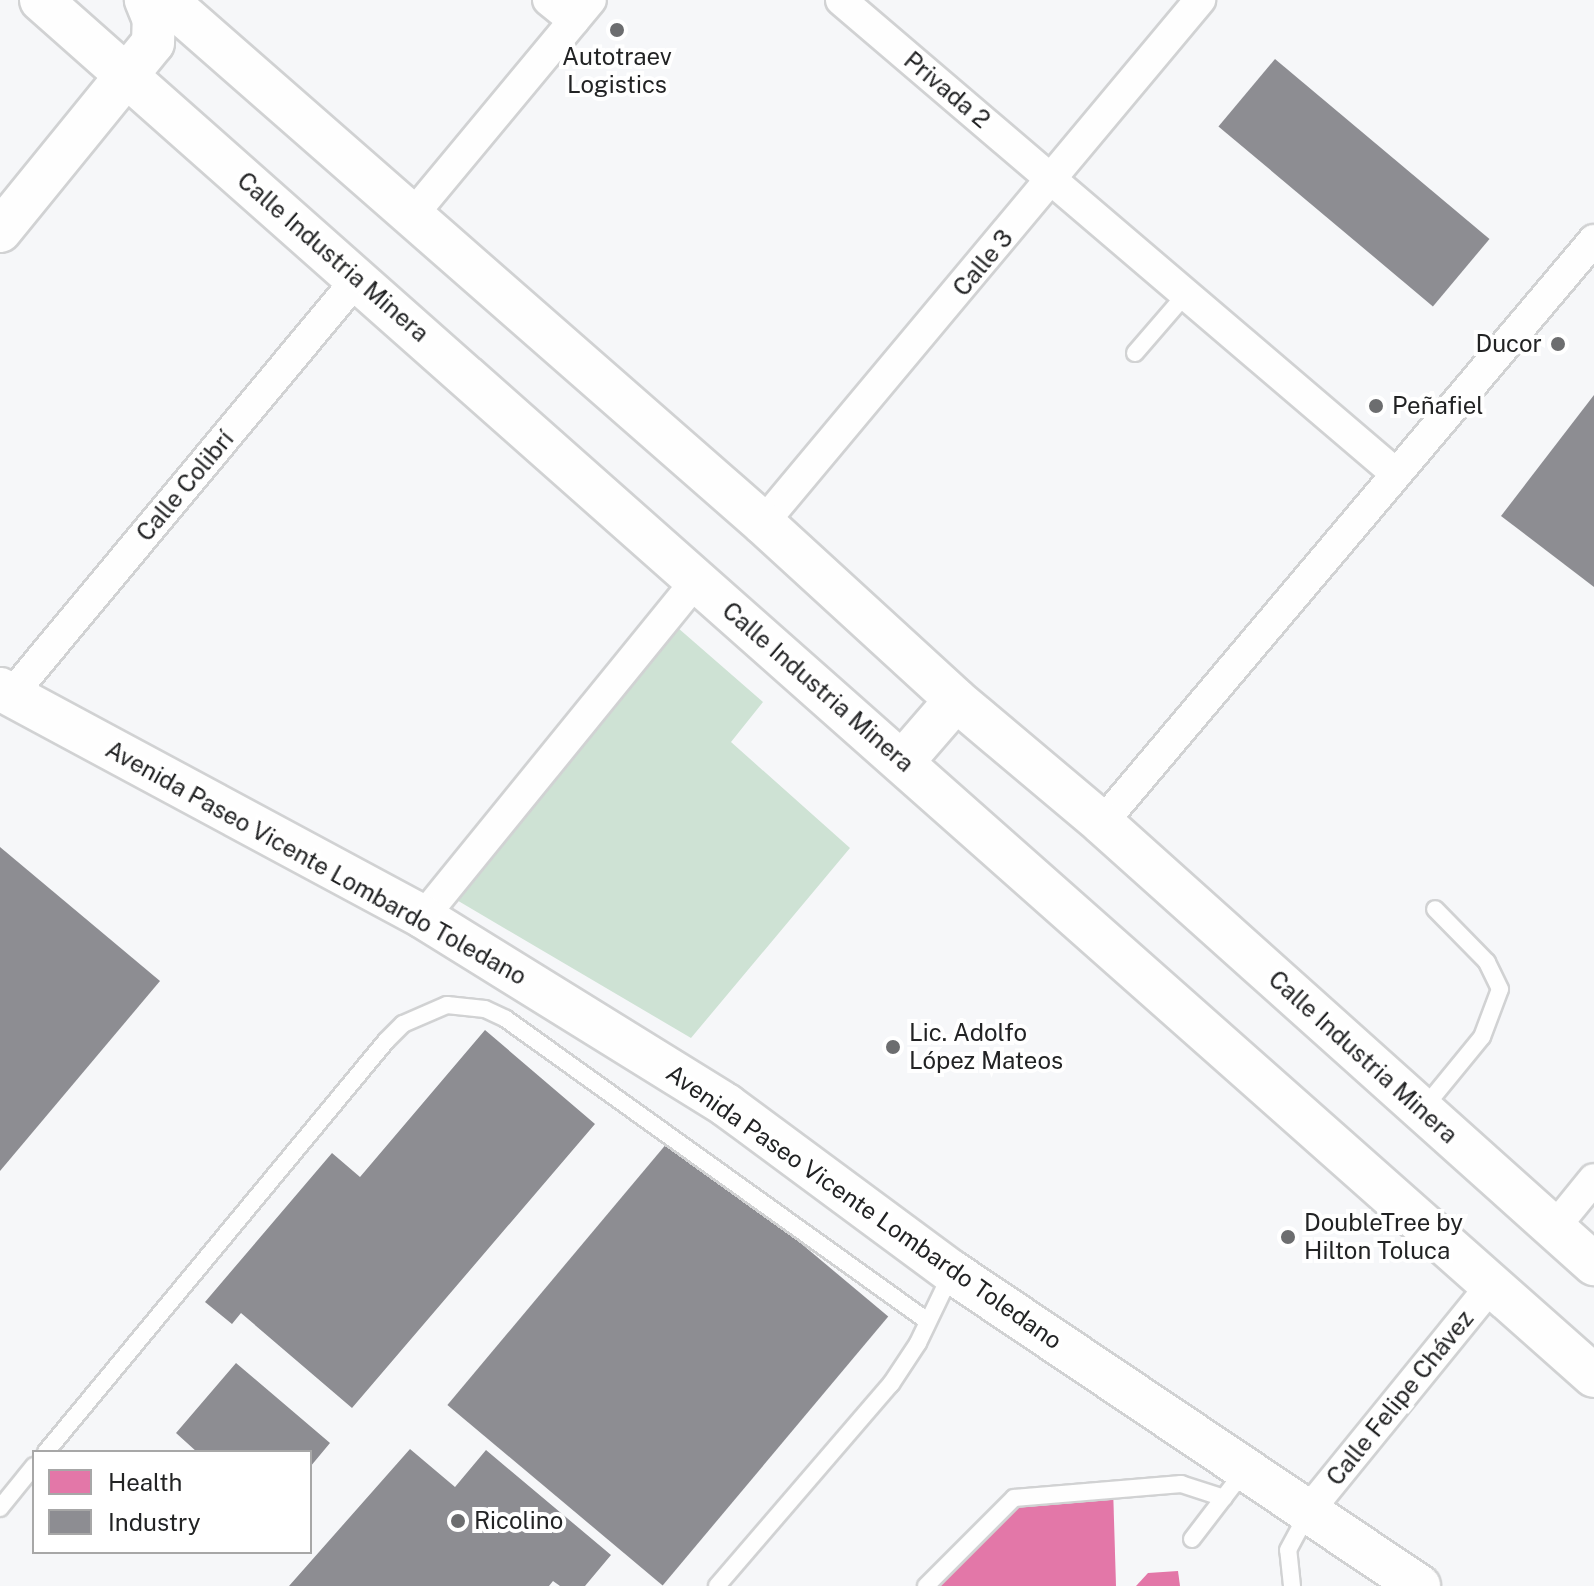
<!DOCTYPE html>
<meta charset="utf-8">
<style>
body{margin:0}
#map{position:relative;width:1594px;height:1586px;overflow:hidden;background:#f6f7f9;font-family:"Public Sans",sans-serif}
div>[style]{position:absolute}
.green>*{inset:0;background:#cee2d4}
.health>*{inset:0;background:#e377a8}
.industry>*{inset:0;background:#8d8d92;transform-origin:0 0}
.roads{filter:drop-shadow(2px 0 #d1d2d3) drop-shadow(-2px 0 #d1d2d3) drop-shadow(0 2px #d1d2d3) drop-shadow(0 -2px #d1d2d3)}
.service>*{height:16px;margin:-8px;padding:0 8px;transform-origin:8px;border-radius:8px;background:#fefefe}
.minor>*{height:30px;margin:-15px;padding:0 15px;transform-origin:15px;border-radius:15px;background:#fefefe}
.secondary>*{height:42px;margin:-21px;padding:0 21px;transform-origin:21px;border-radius:21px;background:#fefefe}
.dots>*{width:22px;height:22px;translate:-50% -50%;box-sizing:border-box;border:4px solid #fff;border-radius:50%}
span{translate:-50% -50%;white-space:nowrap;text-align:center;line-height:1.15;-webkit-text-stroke:8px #fff;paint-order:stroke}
.poi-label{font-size:24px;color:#222324}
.right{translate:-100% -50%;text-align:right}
.left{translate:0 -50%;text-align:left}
.street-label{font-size:24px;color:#222324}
.legend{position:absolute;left:32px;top:1450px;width:280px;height:104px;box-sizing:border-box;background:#fff;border:2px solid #a7a7a7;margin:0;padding:10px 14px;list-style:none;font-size:24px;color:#222324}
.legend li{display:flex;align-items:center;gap:16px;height:40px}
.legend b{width:40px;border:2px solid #a7a7a7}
</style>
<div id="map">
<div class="green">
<div style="clip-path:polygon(670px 621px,763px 702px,731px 742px,850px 848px,691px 1038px,455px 899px)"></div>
</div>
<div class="health">
<div style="clip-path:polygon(1113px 1487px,1116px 1586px,940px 1586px,1023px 1492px)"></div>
<div style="clip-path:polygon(1178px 1571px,1180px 1586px,1136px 1586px,1148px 1573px)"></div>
</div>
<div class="industry">
<div style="left:1275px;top:59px;width:280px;height:88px;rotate:40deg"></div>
<div style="clip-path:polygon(1594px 395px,1594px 587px,1501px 516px)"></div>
<div style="clip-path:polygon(0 847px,160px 981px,0 1171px)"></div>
<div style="clip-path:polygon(485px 1030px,595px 1124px,352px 1408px,241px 1313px,232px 1324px,205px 1302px,332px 1153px,360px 1177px)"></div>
<div style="left:673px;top:1136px;width:281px;height:351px;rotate:40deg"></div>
<div style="clip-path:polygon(236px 1363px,330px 1443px,310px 1467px,310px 1452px,197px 1452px,176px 1433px)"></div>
<div style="clip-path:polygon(410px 1449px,455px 1487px,486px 1450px,611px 1555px,585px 1586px,560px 1586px,553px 1581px,549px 1586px,289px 1586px)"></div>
</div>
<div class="roads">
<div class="service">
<div style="left:1135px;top:353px;width:77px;rotate:-49.2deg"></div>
<div style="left:1423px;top:1109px;width:93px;rotate:-50.7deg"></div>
<div style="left:1482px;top:1037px;width:51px;rotate:-69.4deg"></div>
<div style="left:1500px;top:989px;width:30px;rotate:-116deg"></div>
<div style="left:1487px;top:962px;width:74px;rotate:-134.5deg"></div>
<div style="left:46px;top:1452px;width:533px;rotate:-50.4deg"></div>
<div style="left:386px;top:1041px;width:24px;rotate:-45deg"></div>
<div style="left:403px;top:1024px;width:48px;rotate:-23.4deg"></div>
<div style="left:447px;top:1005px;width:38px;rotate:6deg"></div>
<div style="left:485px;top:1009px;width:23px;rotate:25deg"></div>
<div style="left:506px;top:1019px;width:517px;rotate:35.63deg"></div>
<div style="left:0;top:1508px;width:54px;rotate:-51deg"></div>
<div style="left:1192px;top:1539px;width:87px;rotate:-52.5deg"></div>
<div style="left:717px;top:1586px;width:267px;rotate:-49.3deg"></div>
<div style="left:891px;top:1384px;width:49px;rotate:-56.6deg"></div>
<div style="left:918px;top:1343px;width:76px;rotate:-64.4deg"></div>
<div style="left:926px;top:1586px;width:124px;rotate:-45deg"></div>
<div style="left:1014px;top:1498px;width:168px;rotate:-4.8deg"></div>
<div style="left:1181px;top:1484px;width:45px;rotate:18deg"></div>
<div style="left:1292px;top:1586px;width:36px;rotate:-96deg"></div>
<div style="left:1288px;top:1550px;width:44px;rotate:-61.7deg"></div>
</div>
<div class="minor">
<div style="left:548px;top:0;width:33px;rotate:39deg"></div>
<div style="left:841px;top:0;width:728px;rotate:40.49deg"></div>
<div style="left:410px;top:218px;width:283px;rotate:-50.3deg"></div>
<div style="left:763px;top:523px;width:682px;rotate:-50.12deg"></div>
<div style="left:12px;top:694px;width:541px;rotate:-50.25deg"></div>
<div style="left:1102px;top:823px;width:763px;rotate:-49.84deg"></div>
<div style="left:423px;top:917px;width:432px;rotate:-50.9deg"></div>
<div style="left:1554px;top:1228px;width:63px;rotate:-50.8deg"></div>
<div style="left:1309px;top:1510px;width:290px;rotate:-50.9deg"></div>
</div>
<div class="secondary">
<div style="left:41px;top:0;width:2075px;rotate:41.54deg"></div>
<div style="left:166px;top:0;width:794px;rotate:41.22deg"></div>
<div style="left:763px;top:523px;width:262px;rotate:42.5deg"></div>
<div style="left:956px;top:700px;width:191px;rotate:40.1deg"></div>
<div style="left:1102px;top:823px;width:661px;rotate:41.87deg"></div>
<div style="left:0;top:231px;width:242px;rotate:-50.9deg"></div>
<div style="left:153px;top:43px;width:23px;rotate:-88deg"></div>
<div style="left:154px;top:20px;width:22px;rotate:-112deg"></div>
<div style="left:0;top:689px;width:481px;rotate:28.3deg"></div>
<div style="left:423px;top:917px;width:357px;rotate:31.8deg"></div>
<div style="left:726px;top:1105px;width:281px;rotate:36.5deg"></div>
<div style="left:952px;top:1272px;width:563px;rotate:33.92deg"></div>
<div style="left:904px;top:760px;width:79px;rotate:-49.1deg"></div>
</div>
</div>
<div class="dots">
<div style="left:617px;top:30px;background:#6c6d6f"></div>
<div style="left:1558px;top:344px;background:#6c6d6f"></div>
<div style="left:1376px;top:406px;background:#6c6d6f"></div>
<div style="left:893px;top:1047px;background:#6c6d6f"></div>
<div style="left:1288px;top:1237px;background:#6c6d6f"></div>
<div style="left:458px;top:1521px;background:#6c6d6f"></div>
</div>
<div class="poi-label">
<span style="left:617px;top:71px">Autotraev<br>Logistics</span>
<span class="right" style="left:1542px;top:344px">Ducor</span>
<span class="left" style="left:1392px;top:406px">Peñafiel</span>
<span class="left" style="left:909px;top:1047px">Lic. Adolfo<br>López Mateos</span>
<span class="left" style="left:1304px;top:1237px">DoubleTree by<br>Hilton Toluca</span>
<span class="left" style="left:474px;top:1521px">Ricolino</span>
</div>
<div class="street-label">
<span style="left:947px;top:90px;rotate:40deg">Privada 2</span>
<span style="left:333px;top:257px;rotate:41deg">Calle Industria Minera</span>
<span style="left:983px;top:263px;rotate:-50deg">Calle 3</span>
<span style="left:185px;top:486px;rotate:-50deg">Calle Colibrí</span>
<span style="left:818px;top:687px;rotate:41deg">Calle Industria Minera</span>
<span style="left:316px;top:863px;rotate:29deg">Avenida Paseo Vicente Lombardo Toledano</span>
<span style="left:1363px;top:1057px;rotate:42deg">Calle Industria Minera</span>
<span style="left:864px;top:1207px;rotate:35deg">Avenida Paseo Vicente Lombardo Toledano</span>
<span style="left:1400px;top:1398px;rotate:-51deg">Calle Felipe Chávez</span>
</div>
<ul class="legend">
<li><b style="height:22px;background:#e377a8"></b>Health</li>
<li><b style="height:22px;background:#8d8d92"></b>Industry</li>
</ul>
</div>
